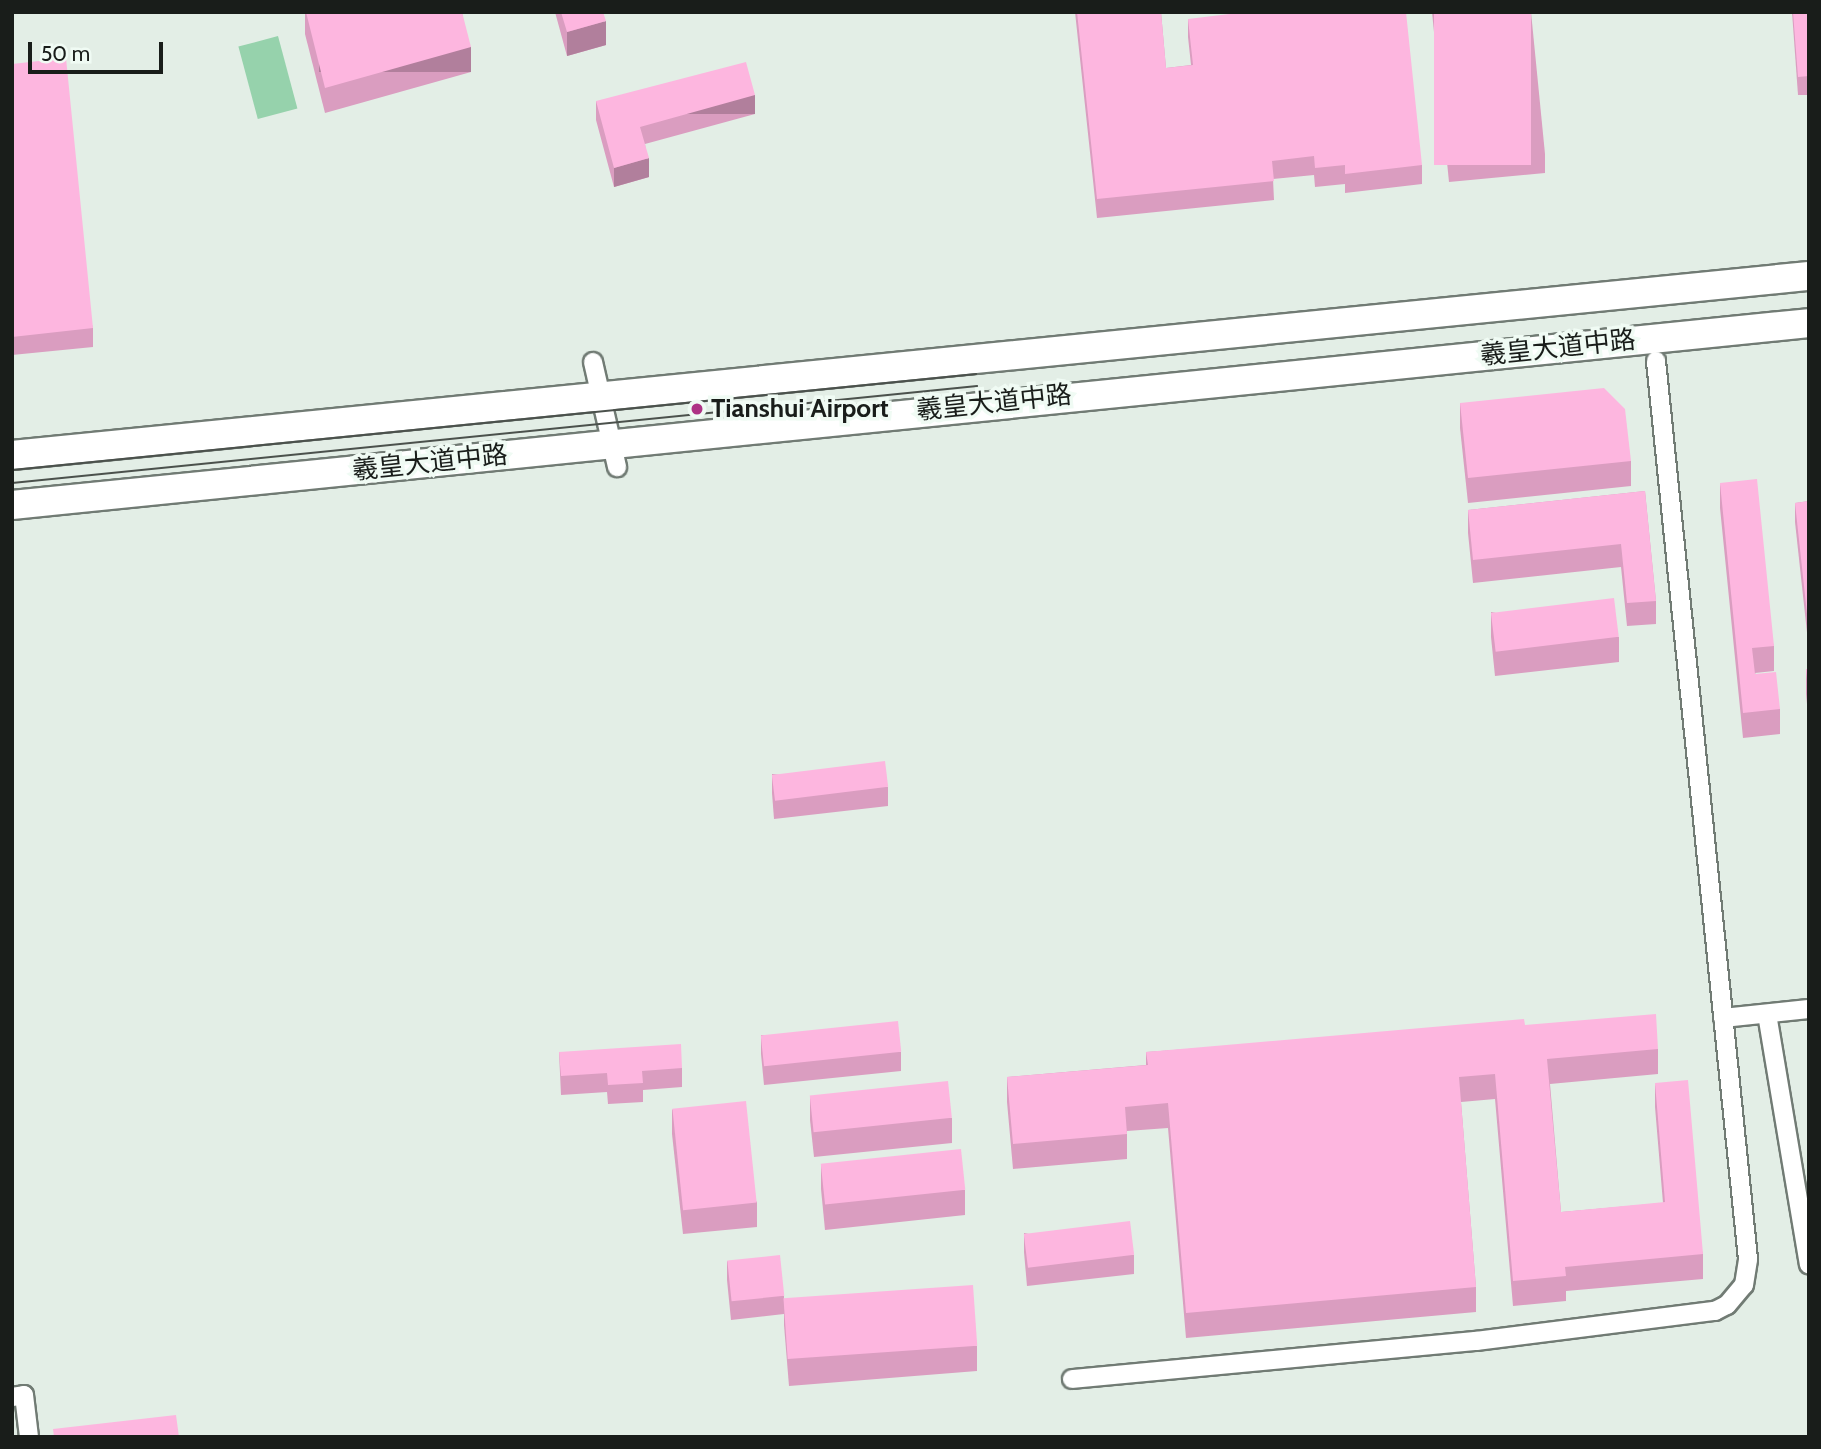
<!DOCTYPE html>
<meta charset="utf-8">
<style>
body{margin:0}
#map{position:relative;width:1821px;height:1449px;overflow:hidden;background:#e3eee6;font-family:Cabin,"Noto Sans SC",sans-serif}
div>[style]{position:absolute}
.green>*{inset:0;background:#96d2ac;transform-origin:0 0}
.roads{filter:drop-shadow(2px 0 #717b74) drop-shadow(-2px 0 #717b74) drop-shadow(0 2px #717b74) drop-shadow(0 -2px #717b74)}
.street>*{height:18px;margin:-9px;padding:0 9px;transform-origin:9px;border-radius:9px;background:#fff}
.primary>*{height:28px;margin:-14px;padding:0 14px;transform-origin:14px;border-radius:14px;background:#fff}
.tram>*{height:2px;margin:-1px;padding:0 1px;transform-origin:1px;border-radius:1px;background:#4b514c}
.wall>*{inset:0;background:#da9dc0}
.shaded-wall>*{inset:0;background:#b17f9c;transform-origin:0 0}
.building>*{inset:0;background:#fdb6df;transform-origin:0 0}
.dots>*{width:19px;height:19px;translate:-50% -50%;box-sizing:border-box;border:4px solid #f0fbf4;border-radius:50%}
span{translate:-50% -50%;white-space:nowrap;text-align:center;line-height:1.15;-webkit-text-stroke:7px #f0fbf4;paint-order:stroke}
.street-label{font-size:26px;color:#191d1a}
.poi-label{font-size:26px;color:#191d1a;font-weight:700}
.left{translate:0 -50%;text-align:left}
.frame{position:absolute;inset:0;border:14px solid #191d1a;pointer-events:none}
.scale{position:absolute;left:28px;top:42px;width:135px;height:32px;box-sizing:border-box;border:4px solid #191d1a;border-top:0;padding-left:9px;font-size:21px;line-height:24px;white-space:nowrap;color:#191d1a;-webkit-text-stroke:5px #f0fbf4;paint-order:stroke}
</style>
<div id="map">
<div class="green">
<div style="left:278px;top:36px;width:75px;height:41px;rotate:75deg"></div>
</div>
<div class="roads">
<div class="street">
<div style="left:593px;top:362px;width:108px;rotate:77.1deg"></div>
<div style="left:1767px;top:1014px;width:254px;rotate:80.5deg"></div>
<div style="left:1723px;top:1018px;width:86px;rotate:-6deg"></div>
<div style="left:1072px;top:1379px;width:406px;rotate:-5.4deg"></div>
<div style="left:1476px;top:1341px;width:241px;rotate:-7.2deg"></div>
<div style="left:1715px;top:1311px;width:13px;rotate:-27deg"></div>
<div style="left:1727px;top:1305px;width:26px;rotate:-50deg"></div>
<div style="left:1744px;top:1285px;width:26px;rotate:-81deg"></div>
<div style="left:1748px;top:1259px;width:903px;rotate:-95.85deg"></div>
<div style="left:12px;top:1397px;width:12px;rotate:-9deg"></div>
<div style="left:24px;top:1395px;width:42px;rotate:83.2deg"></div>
</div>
<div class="primary">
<div style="left:12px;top:455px;width:1806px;rotate:-5.69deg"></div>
<div style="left:12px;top:505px;width:1806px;rotate:-5.78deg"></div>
</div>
</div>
<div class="tram">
<div style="left:12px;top:470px;width:969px;rotate:-5.69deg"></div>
<div style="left:12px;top:483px;width:970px;rotate:-5.74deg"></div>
</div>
<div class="wall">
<div style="clip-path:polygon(305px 12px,462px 12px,471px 72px,325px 113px,305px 34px)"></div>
<div style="clip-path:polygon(555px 12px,603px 12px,606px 45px,567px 56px)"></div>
<div style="clip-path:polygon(1075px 12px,1161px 12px,1166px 68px,1191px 65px,1188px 37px,1188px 19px,1422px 165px,1422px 184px,1345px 193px,1345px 184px,1315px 187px,1314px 175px,1273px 179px,1274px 200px,1097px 218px)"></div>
<div style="clip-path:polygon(1432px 12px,1531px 12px,1545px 154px,1545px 173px,1449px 182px)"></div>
<div style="clip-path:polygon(1792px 12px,1809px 12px,1809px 95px,1798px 95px)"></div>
<div style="clip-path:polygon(12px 64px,93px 328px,93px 347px,12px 355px)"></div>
<div style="clip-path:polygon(596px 101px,755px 114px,645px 144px,649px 177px,614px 187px,596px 120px)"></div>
<div style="clip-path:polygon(1460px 403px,1631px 461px,1631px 486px,1468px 503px,1460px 428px)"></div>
<div style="clip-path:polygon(1720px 483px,1774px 646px,1774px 671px,1755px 673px,1780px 709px,1780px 734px,1743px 738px,1720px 508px)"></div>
<div style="clip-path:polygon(1645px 491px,1656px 601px,1656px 624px,1627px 626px,1621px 567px,1473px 583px,1468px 533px,1468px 510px)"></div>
<div style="clip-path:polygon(1809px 501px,1809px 651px,1795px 522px,1795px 503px)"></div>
<div style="clip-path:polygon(1491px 612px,1619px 637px,1619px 662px,1495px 676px,1491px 637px)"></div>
<div style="clip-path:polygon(1806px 669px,1809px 669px,1809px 724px,1806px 694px)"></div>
<div style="clip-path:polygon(772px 774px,888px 787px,888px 806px,774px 819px,772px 793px)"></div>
<div style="clip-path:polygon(1525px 1025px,1658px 1049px,1658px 1074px,1550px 1084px,1561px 1212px,1663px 1203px,1655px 1107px,1655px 1083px,1703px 1254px,1703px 1279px,1566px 1291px,1566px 1301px,1513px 1306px,1495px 1099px,1461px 1102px,1476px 1287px,1476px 1312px,1186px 1338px,1168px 1128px,1127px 1131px,1127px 1159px,1013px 1169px,1007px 1102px,1007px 1077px,1146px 1065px,1146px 1052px)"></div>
<div style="clip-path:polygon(761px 1035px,901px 1052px,901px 1071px,764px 1085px,761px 1054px)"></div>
<div style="clip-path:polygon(559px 1052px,682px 1068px,682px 1087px,643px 1090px,643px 1102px,608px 1104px,607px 1092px,561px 1095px)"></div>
<div style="clip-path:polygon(810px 1096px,952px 1118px,952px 1143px,814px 1157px,810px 1120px)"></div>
<div style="clip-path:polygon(672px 1109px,757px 1202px,757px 1227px,683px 1234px,672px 1134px)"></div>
<div style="clip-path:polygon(821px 1164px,965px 1190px,965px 1215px,825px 1230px,821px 1189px)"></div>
<div style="clip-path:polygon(1024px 1233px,1134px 1255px,1134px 1274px,1027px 1286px,1024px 1252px)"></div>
<div style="clip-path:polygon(727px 1261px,784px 1296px,784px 1314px,731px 1320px,727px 1280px)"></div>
<div style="clip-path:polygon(784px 1300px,977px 1346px,977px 1371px,789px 1386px,784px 1325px)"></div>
</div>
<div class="shaded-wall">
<div style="clip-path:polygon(606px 21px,606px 45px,567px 56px,567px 32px)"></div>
<div style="left:471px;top:47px;width:25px;height:152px;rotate:90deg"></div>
<div style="left:755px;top:95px;width:19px;height:119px;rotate:90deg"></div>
<div style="clip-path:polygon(649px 158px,649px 177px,614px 187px,614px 168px)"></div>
</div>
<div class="building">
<div style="clip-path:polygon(306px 12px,462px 12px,471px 47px,325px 88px)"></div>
<div style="clip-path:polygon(561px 12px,603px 12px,606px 21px,567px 32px)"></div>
<div style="clip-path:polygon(1077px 12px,1161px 12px,1166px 68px,1193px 65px,1188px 19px,1246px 12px,1406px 12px,1422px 165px,1345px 174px,1345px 165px,1315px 168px,1314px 156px,1272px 161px,1274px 181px,1097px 199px)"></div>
<div style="left:1434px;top:12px;width:97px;height:153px"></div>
<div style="clip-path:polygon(1793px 12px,1809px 12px,1809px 76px,1798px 77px)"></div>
<div style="clip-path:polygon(66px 58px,93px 328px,12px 337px,12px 64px)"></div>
<div style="clip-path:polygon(746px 62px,755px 95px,640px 127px,649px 158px,614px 168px,596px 101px)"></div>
<div style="clip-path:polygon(1604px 388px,1625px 409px,1631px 461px,1468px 478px,1460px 403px)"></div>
<div style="clip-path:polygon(1757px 479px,1774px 646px,1752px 648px,1755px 674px,1776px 672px,1780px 709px,1743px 713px,1720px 483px)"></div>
<div style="clip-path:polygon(1645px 491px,1656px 601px,1627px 603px,1621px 544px,1473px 560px,1468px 510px)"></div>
<div style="clip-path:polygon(1809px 501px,1809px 632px,1795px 503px)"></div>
<div style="left:1614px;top:598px;width:39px;height:124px;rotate:83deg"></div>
<div style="clip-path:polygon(1806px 669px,1809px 669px,1809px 699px)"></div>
<div style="left:885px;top:761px;width:26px;height:114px;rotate:83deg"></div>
<div style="clip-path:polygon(1656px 1014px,1658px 1049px,1547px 1059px,1561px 1212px,1665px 1202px,1655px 1083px,1688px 1080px,1703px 1254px,1565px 1267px,1566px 1276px,1513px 1281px,1495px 1074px,1459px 1077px,1476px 1287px,1186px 1313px,1168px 1103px,1125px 1107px,1127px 1134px,1013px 1144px,1007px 1077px,1148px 1065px,1146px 1052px,1524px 1019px,1525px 1025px)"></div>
<div style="left:898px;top:1021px;width:31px;height:138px;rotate:84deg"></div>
<div style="clip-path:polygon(681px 1044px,682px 1068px,642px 1071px,643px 1083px,608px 1085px,607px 1073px,561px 1076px,559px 1052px)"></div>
<div style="left:948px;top:1081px;width:37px;height:139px;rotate:84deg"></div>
<div style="left:746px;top:1101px;width:102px;height:74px;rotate:84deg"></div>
<div style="left:961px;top:1149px;width:41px;height:141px;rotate:84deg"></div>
<div style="left:1130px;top:1221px;width:34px;height:107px;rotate:83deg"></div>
<div style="left:780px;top:1255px;width:41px;height:53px;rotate:84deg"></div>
<div style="left:973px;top:1285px;width:61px;height:190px;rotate:86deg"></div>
<div style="clip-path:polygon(176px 1415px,179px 1437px,54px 1437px,53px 1429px)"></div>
</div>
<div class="dots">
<div style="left:697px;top:409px;background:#ae3385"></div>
</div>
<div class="street-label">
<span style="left:1558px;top:348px;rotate:-6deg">羲皇大道中路</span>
<span style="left:994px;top:403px;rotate:-6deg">羲皇大道中路</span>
<span style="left:430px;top:463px;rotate:-6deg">羲皇大道中路</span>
</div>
<div class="poi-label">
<span class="left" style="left:711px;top:409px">Tianshui Airport</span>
</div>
<div class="frame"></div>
<div class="scale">50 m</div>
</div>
